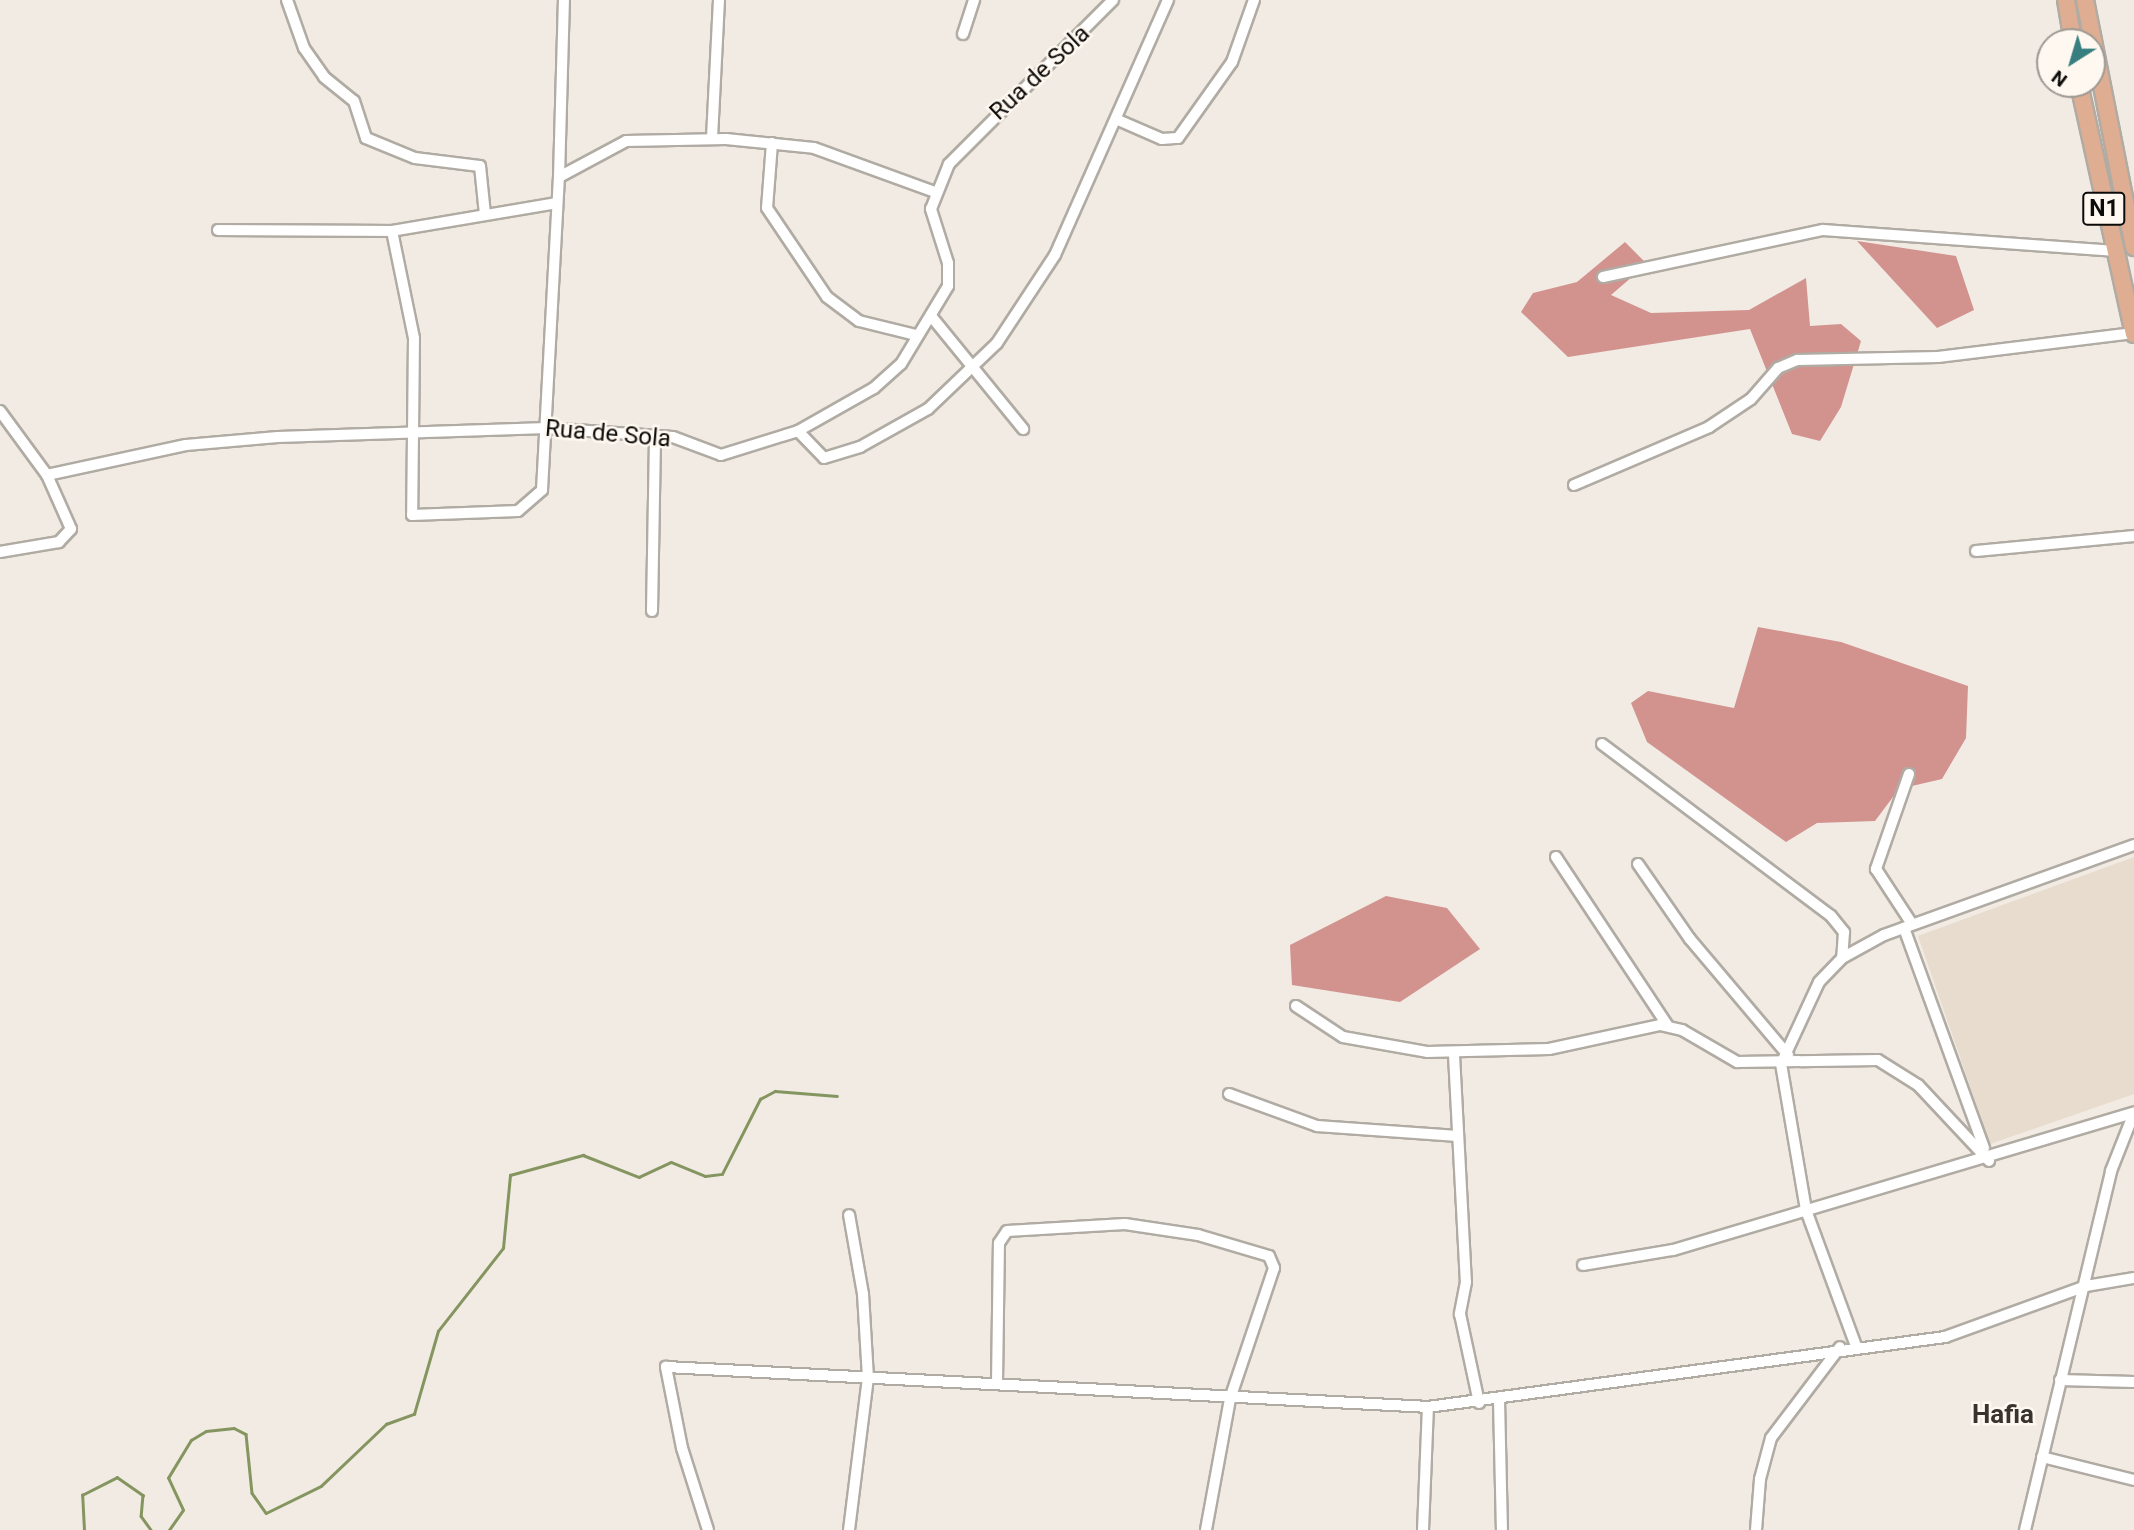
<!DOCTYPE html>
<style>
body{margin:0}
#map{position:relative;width:2134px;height:1530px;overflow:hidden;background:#f1ebe3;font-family:Roboto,sans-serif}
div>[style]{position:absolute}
.built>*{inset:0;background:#e8dccf}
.forest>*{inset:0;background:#d2938f}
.stream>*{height:2.5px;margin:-1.25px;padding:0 1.25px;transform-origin:1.25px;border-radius:1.25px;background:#859560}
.roads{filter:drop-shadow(2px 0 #b0aba3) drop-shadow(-2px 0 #b0aba3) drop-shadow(0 2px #b0aba3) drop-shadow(0 -2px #b0aba3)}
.minor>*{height:10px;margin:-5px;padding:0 5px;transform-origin:5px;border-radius:5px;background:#fff}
.primary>*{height:16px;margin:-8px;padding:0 8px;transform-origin:8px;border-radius:8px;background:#dfad91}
span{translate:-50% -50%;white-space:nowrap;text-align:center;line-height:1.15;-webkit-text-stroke:5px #fef8f0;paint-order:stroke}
.shield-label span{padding:2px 5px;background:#fef8f0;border:2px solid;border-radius:5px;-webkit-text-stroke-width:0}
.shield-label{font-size:23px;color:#0d0b09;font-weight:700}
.street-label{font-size:24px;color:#0d0b09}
.neighbourhood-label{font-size:26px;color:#38332d;font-weight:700}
.north{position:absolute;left:2036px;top:28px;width:70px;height:70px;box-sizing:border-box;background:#fef8f0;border:2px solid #9e9994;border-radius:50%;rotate:217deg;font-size:19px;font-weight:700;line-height:28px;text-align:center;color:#0d0b09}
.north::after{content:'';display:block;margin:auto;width:24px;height:32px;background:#367e7f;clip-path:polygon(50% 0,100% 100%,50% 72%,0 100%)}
</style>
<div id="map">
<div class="built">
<div style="clip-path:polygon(2134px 857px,2134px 1094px,1990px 1144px,1918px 936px)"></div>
</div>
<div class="forest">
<div style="clip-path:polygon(1857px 241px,1956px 256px,1974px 310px,1937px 328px)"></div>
<div style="clip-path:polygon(1625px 242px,1647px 264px,1611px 295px,1651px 313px,1749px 310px,1806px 278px,1810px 326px,1841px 324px,1861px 341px,1841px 407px,1820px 441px,1792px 434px,1750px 329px,1568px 357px,1521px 312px,1533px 293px,1577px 282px)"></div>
<div style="clip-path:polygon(1758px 627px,1841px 642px,1968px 686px,1966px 738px,1942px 779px,1899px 789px,1875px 821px,1817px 823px,1786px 842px,1647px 742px,1631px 703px,1648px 691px,1734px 708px)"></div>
<div style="clip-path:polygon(1386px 896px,1447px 908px,1480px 949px,1400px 1002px,1292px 985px,1290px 945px)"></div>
</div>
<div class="stream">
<div style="left:84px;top:1530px;width:35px;rotate:-93deg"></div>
<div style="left:82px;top:1495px;width:39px;rotate:-27deg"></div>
<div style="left:117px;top:1477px;width:32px;rotate:35deg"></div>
<div style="left:143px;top:1495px;width:21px;rotate:95deg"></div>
<div style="left:141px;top:1516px;width:17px;rotate:54deg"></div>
<div style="left:169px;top:1530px;width:24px;rotate:-55deg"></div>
<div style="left:183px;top:1510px;width:35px;rotate:-115deg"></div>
<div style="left:168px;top:1478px;width:44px;rotate:-58.8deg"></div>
<div style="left:191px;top:1440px;width:17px;rotate:-31deg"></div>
<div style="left:206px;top:1431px;width:28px;rotate:-6deg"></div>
<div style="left:234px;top:1428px;width:13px;rotate:27deg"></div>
<div style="left:246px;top:1434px;width:59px;rotate:84.2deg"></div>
<div style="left:252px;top:1493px;width:24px;rotate:55deg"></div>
<div style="left:266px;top:1513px;width:61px;rotate:-26.1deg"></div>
<div style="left:321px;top:1486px;width:90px;rotate:-43.6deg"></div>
<div style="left:386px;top:1424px;width:30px;rotate:-20deg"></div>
<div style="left:414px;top:1414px;width:86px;rotate:-73.9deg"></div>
<div style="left:438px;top:1331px;width:105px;rotate:-51.9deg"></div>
<div style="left:503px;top:1248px;width:73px;rotate:-84.5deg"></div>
<div style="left:510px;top:1175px;width:76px;rotate:-15.3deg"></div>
<div style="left:583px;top:1155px;width:60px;rotate:21.4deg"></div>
<div style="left:639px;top:1177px;width:35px;rotate:-25deg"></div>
<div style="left:671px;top:1162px;width:37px;rotate:22deg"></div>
<div style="left:705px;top:1176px;width:17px;rotate:-7deg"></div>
<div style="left:722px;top:1174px;width:84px;rotate:-63.1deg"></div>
<div style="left:760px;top:1099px;width:17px;rotate:-28deg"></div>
<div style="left:775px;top:1091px;width:62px;rotate:4.6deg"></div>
</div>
<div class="roads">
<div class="minor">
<div style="left:287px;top:0;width:51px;rotate:70.5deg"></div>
<div style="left:304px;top:48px;width:35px;rotate:55deg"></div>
<div style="left:324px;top:77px;width:38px;rotate:39deg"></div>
<div style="left:354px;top:101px;width:39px;rotate:72deg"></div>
<div style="left:366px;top:138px;width:53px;rotate:22.2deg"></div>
<div style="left:415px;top:158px;width:65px;rotate:7deg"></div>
<div style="left:480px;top:166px;width:48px;rotate:84.1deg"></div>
<div style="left:963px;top:34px;width:36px;rotate:-72deg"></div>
<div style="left:1118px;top:120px;width:48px;rotate:23.4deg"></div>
<div style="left:1162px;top:139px;width:16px;rotate:-4deg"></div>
<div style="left:1178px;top:138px;width:93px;rotate:-54.6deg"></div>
<div style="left:1232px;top:62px;width:66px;rotate:-70.5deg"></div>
<div style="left:712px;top:138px;width:138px;rotate:-87.1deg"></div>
<div style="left:772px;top:143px;width:65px;rotate:94.4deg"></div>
<div style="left:767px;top:208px;width:107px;rotate:56deg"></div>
<div style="left:827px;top:297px;width:40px;rotate:37deg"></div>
<div style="left:859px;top:321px;width:59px;rotate:13.8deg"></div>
<div style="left:559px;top:177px;width:76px;rotate:-28.2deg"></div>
<div style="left:626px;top:141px;width:100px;rotate:-1.1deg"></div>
<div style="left:726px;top:139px;width:88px;rotate:5.8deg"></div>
<div style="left:814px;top:148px;width:129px;rotate:20deg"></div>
<div style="left:557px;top:203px;width:167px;rotate:170.4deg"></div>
<div style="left:392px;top:231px;width:109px;rotate:78.4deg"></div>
<div style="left:414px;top:338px;width:177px;rotate:90.6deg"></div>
<div style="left:412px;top:515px;width:106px;rotate:-2.2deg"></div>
<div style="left:518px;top:511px;width:32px;rotate:-41deg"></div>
<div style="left:542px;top:490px;width:313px;rotate:-86.9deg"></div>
<div style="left:559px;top:177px;width:177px;rotate:-88.4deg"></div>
<div style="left:218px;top:230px;width:174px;rotate:0.3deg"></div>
<div style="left:1603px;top:277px;width:225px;rotate:-12.1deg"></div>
<div style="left:1823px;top:230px;width:292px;rotate:4.1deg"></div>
<div style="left:931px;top:316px;width:146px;rotate:50.8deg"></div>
<div style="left:0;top:411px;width:79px;rotate:53.7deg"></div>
<div style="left:47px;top:475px;width:59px;rotate:66deg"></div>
<div style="left:71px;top:529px;width:18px;rotate:133deg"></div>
<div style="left:59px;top:542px;width:60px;rotate:170.4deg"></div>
<div style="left:798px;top:431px;width:37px;rotate:46deg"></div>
<div style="left:824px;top:458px;width:38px;rotate:-17deg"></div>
<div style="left:860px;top:447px;width:78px;rotate:-29.2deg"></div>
<div style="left:928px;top:409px;width:95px;rotate:-43.7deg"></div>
<div style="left:997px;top:343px;width:105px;rotate:-56.6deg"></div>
<div style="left:1055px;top:255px;width:279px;rotate:-66.1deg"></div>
<div style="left:47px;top:475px;width:142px;rotate:-12.2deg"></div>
<div style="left:186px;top:445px;width:92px;rotate:-5deg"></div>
<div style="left:278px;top:437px;width:269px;rotate:-1.9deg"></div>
<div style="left:547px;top:428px;width:126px;rotate:4.1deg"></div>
<div style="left:673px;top:437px;width:51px;rotate:20.6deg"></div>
<div style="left:721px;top:455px;width:81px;rotate:-17.3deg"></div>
<div style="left:798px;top:431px;width:87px;rotate:-29.5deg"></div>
<div style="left:874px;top:388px;width:36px;rotate:-42deg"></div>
<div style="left:901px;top:364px;width:91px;rotate:-58.9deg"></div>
<div style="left:948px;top:286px;width:23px;rotate:-90deg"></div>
<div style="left:948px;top:263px;width:57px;rotate:-107.5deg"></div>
<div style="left:931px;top:209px;width:48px;rotate:-68.2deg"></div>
<div style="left:949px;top:164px;width:232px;rotate:-45deg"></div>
<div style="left:1574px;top:485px;width:147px;rotate:-23.2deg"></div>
<div style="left:1709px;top:427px;width:50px;rotate:-33.7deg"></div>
<div style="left:1751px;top:399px;width:41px;rotate:-48.9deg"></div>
<div style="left:1778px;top:368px;width:21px;rotate:-23deg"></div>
<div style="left:1797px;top:360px;width:141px;rotate:-1.2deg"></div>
<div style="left:1938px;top:357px;width:197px;rotate:-7deg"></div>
<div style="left:1976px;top:551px;width:159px;rotate:-5.4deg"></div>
<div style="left:652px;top:611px;width:175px;rotate:-89deg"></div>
<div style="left:1602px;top:744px;width:286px;rotate:36.9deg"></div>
<div style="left:1831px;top:916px;width:21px;rotate:51deg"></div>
<div style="left:1844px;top:932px;width:26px;rotate:94deg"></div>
<div style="left:1909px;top:774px;width:101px;rotate:109.2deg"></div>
<div style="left:1876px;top:869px;width:66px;rotate:56.8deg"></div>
<div style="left:1556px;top:857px;width:203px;rotate:56.5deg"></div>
<div style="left:1638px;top:864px;width:91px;rotate:55.3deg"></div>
<div style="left:1690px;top:939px;width:152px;rotate:49.8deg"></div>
<div style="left:1904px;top:928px;width:234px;rotate:70deg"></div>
<div style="left:1296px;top:1006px;width:56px;rotate:33.4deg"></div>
<div style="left:1343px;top:1037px;width:85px;rotate:10.1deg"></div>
<div style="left:1427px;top:1052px;width:122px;rotate:-1.4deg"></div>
<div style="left:1549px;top:1049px;width:114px;rotate:-12.2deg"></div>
<div style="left:1660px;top:1025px;width:23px;rotate:13deg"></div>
<div style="left:1682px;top:1030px;width:64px;rotate:30.2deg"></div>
<div style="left:1737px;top:1062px;width:141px;rotate:-0.8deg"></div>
<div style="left:1878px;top:1060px;width:47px;rotate:32deg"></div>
<div style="left:1918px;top:1085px;width:104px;rotate:46.9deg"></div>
<div style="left:1454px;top:1055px;width:227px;rotate:87deg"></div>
<div style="left:1466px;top:1282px;width:33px;rotate:101deg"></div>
<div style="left:1460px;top:1314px;width:91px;rotate:77.9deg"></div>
<div style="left:1229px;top:1094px;width:94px;rotate:20deg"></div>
<div style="left:1317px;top:1126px;width:141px;rotate:4.1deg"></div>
<div style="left:1583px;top:1265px;width:91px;rotate:-9.5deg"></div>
<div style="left:1673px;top:1250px;width:481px;rotate:-16.6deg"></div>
<div style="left:1856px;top:1346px;width:145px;rotate:-110.2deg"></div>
<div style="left:1806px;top:1210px;width:148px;rotate:-99.7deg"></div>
<div style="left:1781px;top:1064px;width:90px;rotate:-65.1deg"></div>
<div style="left:1819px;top:982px;width:33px;rotate:-46deg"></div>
<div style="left:1842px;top:958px;width:48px;rotate:-28.7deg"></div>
<div style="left:1884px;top:935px;width:266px;rotate:-19.8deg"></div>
<div style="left:2060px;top:1380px;width:74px;rotate:1.5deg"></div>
<div style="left:997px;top:1383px;width:140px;rotate:-89.2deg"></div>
<div style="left:999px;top:1243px;width:14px;rotate:-56deg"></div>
<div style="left:1007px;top:1231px;width:118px;rotate:-3.4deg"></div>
<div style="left:1125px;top:1224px;width:74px;rotate:8.6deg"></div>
<div style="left:1198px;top:1235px;width:74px;rotate:16.5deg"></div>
<div style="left:1269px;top:1256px;width:13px;rotate:67deg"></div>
<div style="left:1274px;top:1268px;width:138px;rotate:108.6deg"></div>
<div style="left:1230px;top:1399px;width:133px;rotate:100.4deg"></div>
<div style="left:1499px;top:1400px;width:130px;rotate:88.7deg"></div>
<div style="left:2042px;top:1457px;width:95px;rotate:14deg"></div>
<div style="left:708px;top:1530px;width:86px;rotate:-107.6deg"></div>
<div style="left:682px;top:1448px;width:83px;rotate:-101.2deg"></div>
<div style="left:666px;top:1367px;width:763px;rotate:3deg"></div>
<div style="left:1428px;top:1407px;width:522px;rotate:-7.71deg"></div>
<div style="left:1945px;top:1337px;width:150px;rotate:-19.9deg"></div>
<div style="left:2086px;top:1286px;width:49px;rotate:-9.5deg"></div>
<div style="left:849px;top:1530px;width:153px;rotate:-82.9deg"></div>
<div style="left:868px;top:1378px;width:84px;rotate:-93.4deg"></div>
<div style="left:863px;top:1294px;width:80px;rotate:-100deg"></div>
<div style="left:1423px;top:1530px;width:123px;rotate:-87.7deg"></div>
<div style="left:1756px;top:1530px;width:51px;rotate:-85.5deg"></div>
<div style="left:1760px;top:1479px;width:42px;rotate:-75deg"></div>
<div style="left:1771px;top:1438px;width:114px;rotate:-52.8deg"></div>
<div style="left:2025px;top:1530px;width:369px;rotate:-76.5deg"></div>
<div style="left:2111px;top:1171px;width:62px;rotate:-68.4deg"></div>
</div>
<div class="primary">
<div style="left:2066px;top:0;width:43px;rotate:80.5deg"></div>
<div style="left:2085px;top:0;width:252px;rotate:78.8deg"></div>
<div style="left:2079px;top:84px;width:256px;rotate:77.6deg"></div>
</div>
</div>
<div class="shield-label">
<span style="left:2104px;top:209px">N1</span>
</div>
<div class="street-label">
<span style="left:1040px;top:73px;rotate:-43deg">Rua de Sola</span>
<span style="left:608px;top:434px;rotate:5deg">Rua de Sola</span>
</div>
<div class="neighbourhood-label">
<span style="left:2003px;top:1415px">Hafia</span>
</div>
<div class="north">N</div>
</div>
